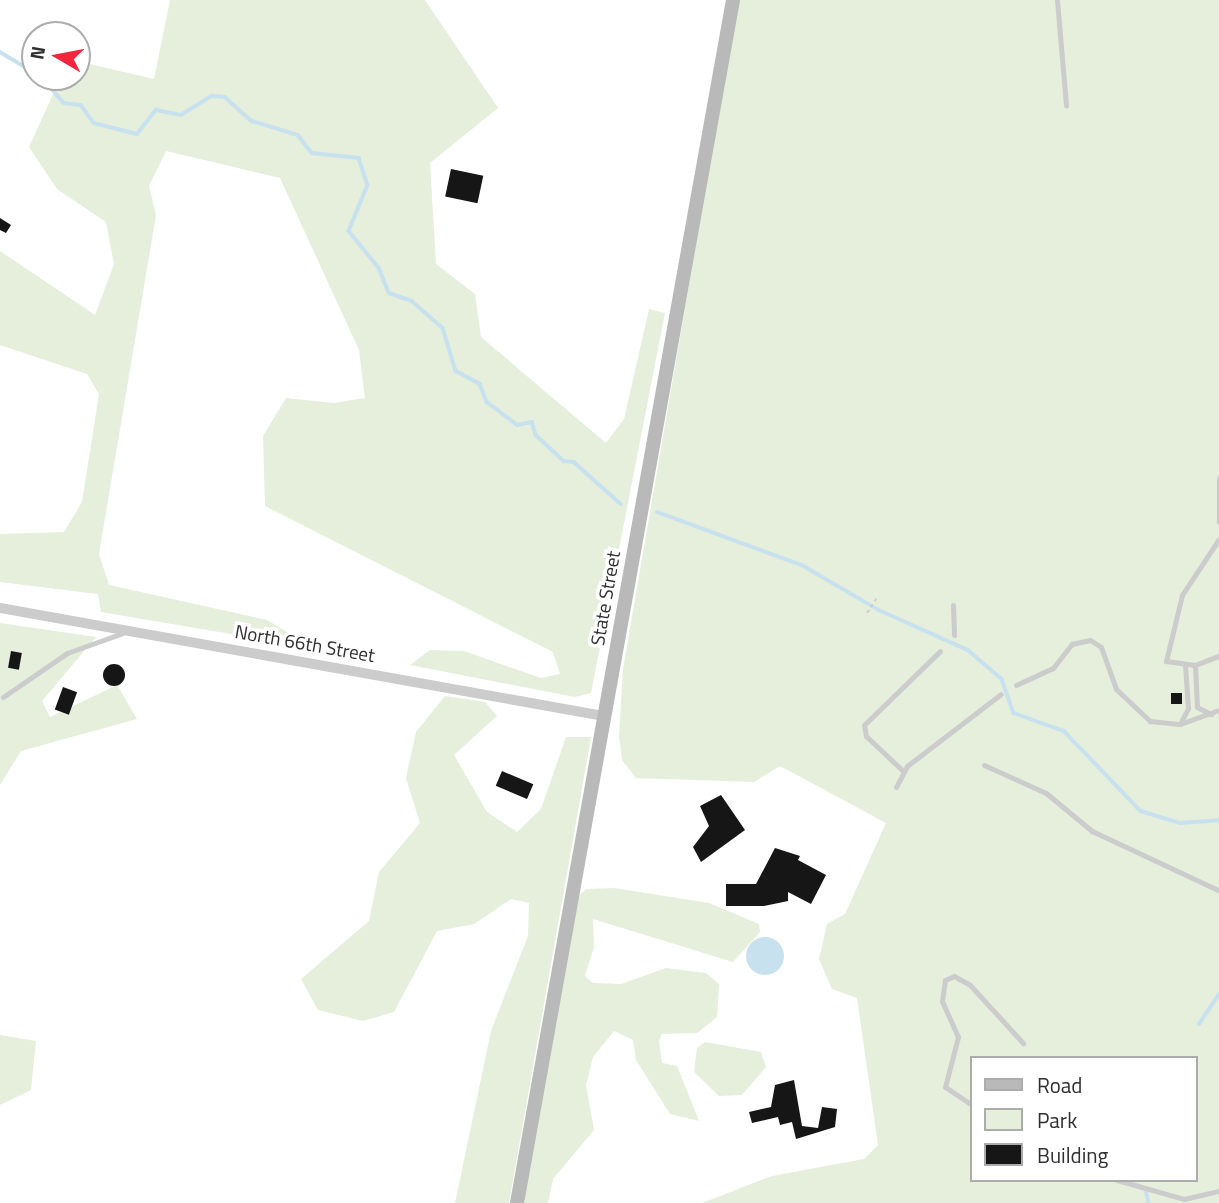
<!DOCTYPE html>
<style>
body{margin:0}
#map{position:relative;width:1219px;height:1203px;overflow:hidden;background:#fff;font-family:"Titillium Web",sans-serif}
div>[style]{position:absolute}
.green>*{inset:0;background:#e6eedc}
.water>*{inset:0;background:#c7e1ef}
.round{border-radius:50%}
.stream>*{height:3.5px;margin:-1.75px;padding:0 1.75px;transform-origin:1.75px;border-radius:1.75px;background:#c7e1ef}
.building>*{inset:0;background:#161616;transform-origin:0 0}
.path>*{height:2px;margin-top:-1px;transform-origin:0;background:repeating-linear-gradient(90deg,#ccc 0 3.5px,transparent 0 7px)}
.lane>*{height:5px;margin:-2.5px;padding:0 2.5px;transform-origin:2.5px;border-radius:2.5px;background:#ccc}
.street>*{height:10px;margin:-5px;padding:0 5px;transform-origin:5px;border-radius:5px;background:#ccc}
.secondary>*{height:14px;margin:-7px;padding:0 7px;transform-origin:7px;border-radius:7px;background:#b9b9b9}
span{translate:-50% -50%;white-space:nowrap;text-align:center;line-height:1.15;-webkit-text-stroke:7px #fff;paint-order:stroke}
.street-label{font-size:19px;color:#2f2f2f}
.legend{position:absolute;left:970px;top:1056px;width:228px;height:126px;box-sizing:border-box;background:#fff;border:2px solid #acacac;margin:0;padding:9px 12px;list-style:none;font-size:21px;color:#2f2f2f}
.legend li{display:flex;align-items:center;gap:14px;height:35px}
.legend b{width:35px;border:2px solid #acacac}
.north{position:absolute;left:21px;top:21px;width:70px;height:70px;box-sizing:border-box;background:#fff;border:2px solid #acacac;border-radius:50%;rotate:280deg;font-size:19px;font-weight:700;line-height:28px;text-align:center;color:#2f2f2f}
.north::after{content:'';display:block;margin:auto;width:24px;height:32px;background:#f2263e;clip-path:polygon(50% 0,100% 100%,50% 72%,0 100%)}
</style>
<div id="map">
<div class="green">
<div style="clip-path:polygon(170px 0,425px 0,498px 108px,430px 163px,436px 264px,475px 294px,481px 337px,606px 443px,624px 419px,649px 309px,665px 313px,591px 693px,575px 697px,410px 665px,430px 650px,464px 651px,541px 678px,560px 674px,553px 652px,265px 506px,263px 436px,286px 398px,334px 403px,365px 398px,359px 350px,280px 178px,166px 151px,149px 186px,156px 215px,99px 554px,109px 585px,267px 620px,313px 648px,101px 612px,98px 594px,0 582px,0 534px,64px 532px,82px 502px,99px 394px,87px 374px,0 345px,0 251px,95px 315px,114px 264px,106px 222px,57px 189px,29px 147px,61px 77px,77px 77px,77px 61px,154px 79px)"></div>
<div style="clip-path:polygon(evenodd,738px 0,1219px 0,1219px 1203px,702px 1203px,772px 1176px,864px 1159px,878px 1145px,857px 998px,832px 989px,819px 959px,827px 924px,845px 914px,886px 823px,780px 766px,754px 782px,636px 778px,622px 760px,619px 737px,623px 669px,738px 0,972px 1058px,1196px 1058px,1196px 1180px,972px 1180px,972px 1058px)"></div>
<div style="clip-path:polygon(0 623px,96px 637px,42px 701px,50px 717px,117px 685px,137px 719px,21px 751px,0 785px)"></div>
<div style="clip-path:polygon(445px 696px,485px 702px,497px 716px,454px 755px,487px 812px,517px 832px,541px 809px,566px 737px,591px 737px,509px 1203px,455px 1203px,491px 1031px,528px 936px,529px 903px,511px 899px,474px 924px,437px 931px,394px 1012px,363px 1021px,318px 1010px,301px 979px,369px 921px,379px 872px,420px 823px,406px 778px,416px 732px)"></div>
<div style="clip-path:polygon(614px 888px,709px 903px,759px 924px,760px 932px,733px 962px,593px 919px,594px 947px,585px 976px,593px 983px,621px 984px,666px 968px,706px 973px,719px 984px,717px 1017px,697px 1033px,662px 1034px,659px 1041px,662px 1063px,677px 1066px,699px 1121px,670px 1114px,636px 1060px,633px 1040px,614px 1031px,593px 1057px,586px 1085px,594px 1130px,553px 1179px,548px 1203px,520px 1203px,577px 898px,586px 889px)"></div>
<div style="clip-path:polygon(0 1035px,36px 1041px,31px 1090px,0 1105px)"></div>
<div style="clip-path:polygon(705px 1042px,761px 1052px,766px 1067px,742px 1095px,719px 1096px,694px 1072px,697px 1048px)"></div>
</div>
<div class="water">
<div class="round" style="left:746px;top:937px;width:38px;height:38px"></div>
</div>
<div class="stream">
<div style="left:0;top:52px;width:41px;rotate:31deg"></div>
<div style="left:42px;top:77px;width:34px;rotate:50deg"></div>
<div style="left:64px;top:103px;width:17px;rotate:7deg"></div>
<div style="left:81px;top:105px;width:22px;rotate:54deg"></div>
<div style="left:94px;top:123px;width:44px;rotate:14.3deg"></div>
<div style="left:137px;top:134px;width:31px;rotate:-52deg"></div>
<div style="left:156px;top:110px;width:25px;rotate:11deg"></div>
<div style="left:181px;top:115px;width:36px;rotate:-32deg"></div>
<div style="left:212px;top:96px;width:13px;rotate:4deg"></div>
<div style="left:225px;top:97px;width:36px;rotate:42deg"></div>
<div style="left:252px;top:121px;width:48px;rotate:16.9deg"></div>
<div style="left:298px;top:135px;width:23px;rotate:52deg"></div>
<div style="left:312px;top:153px;width:47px;rotate:6.1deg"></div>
<div style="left:359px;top:158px;width:28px;rotate:72deg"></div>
<div style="left:368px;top:185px;width:50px;rotate:112.4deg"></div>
<div style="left:349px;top:231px;width:48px;rotate:51deg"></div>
<div style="left:379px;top:268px;width:27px;rotate:68deg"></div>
<div style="left:389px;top:293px;width:24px;rotate:19deg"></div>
<div style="left:412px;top:301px;width:41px;rotate:41.1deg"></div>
<div style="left:443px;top:328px;width:45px;rotate:73.2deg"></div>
<div style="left:456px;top:371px;width:27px;rotate:28deg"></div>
<div style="left:480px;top:384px;width:19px;rotate:69deg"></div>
<div style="left:487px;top:402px;width:38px;rotate:37deg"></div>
<div style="left:517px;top:425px;width:15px;rotate:-11deg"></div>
<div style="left:532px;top:422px;width:14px;rotate:73deg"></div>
<div style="left:536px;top:435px;width:38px;rotate:43deg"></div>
<div style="left:564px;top:461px;width:10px;rotate:6deg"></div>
<div style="left:574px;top:462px;width:63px;rotate:41.8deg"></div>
<div style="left:657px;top:512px;width:154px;rotate:20.1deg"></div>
<div style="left:802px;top:565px;width:89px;rotate:30.3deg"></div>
<div style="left:879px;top:610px;width:98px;rotate:24.2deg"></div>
<div style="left:968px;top:650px;width:45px;rotate:40.5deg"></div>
<div style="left:1002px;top:679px;width:36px;rotate:71deg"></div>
<div style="left:1014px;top:713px;width:53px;rotate:19.8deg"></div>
<div style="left:1064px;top:731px;width:111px;rotate:46.1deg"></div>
<div style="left:1141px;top:811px;width:41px;rotate:17.1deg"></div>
<div style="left:1180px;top:823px;width:39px;rotate:-4deg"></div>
<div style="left:1199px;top:1024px;width:36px;rotate:-56deg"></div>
<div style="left:1146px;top:1190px;width:13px;rotate:77deg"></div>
</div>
<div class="building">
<div style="left:451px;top:169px;width:33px;height:28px;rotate:12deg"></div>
<div style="clip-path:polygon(0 218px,11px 225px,6px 233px,0 230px)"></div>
<div style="left:11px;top:651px;width:11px;height:17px;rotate:10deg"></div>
<div class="round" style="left:103px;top:664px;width:22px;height:22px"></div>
<div style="left:63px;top:687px;width:15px;height:24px;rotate:20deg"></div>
<div style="left:1182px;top:693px;width:11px;height:11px;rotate:90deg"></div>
<div style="left:502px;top:771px;width:34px;height:16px;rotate:23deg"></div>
<div style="clip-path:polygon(721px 795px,745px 830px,701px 862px,693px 847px,709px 826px,700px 806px)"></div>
<div style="clip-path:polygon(775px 848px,800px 856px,798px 860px,826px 875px,811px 904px,788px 892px,788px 901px,764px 906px,726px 906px,726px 884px,756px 884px)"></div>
<div style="clip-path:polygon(794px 1080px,802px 1126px,818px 1128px,822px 1107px,837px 1109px,835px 1127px,796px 1139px,792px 1122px,780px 1125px,778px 1117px,752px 1123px,749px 1112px,771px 1107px,775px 1085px)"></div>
</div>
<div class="path">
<div style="left:867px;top:613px;width:17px;rotate:-57deg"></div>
</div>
<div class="lane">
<div style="left:1057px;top:0;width:106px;rotate:85.1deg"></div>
<div style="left:1219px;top:478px;width:44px;rotate:90deg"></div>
<div style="left:1219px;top:539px;width:67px;rotate:123.5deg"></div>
<div style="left:1182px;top:595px;width:68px;rotate:103.6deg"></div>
<div style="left:1166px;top:661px;width:29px;rotate:8deg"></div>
<div style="left:1195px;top:665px;width:26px;rotate:-21deg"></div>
<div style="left:953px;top:605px;width:30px;rotate:88deg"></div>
<div style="left:1195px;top:665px;width:42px;rotate:87.3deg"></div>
<div style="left:1197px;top:707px;width:16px;rotate:27deg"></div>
<div style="left:1016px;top:685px;width:41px;rotate:-24.7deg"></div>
<div style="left:1053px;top:668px;width:31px;rotate:-52deg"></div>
<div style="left:1072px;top:644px;width:18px;rotate:-13deg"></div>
<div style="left:1090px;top:640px;width:13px;rotate:32deg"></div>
<div style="left:1101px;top:647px;width:45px;rotate:70.3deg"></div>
<div style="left:1116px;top:689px;width:47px;rotate:43.3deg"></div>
<div style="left:1150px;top:721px;width:30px;rotate:6deg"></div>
<div style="left:1180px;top:724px;width:41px;rotate:-19.7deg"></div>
<div style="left:3px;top:697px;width:78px;rotate:-34.5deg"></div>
<div style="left:67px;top:653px;width:59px;rotate:-19.7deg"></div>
<div style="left:1180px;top:724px;width:18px;rotate:-63deg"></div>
<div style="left:1188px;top:708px;width:43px;rotate:-94deg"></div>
<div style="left:984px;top:765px;width:68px;rotate:24.3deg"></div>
<div style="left:1046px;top:793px;width:60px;rotate:39.6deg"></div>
<div style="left:1092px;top:831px;width:139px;rotate:25.1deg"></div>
<div style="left:903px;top:771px;width:51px;rotate:-136.6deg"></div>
<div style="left:866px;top:736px;width:11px;rotate:-100deg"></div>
<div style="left:864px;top:725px;width:106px;rotate:-44.2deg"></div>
<div style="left:896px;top:787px;width:24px;rotate:-62deg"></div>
<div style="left:907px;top:766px;width:118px;rotate:-37.5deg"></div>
<div style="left:972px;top:1105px;width:32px;rotate:-146deg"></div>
<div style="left:945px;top:1087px;width:52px;rotate:-75.4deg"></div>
<div style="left:958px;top:1037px;width:39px;rotate:-114deg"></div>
<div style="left:942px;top:1001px;width:21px;rotate:-82deg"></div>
<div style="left:945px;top:980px;width:10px;rotate:-24deg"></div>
<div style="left:954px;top:976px;width:18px;rotate:29deg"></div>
<div style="left:970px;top:985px;width:79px;rotate:47.6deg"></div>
<div style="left:1117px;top:1180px;width:70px;rotate:15.8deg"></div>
<div style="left:1184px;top:1199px;width:36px;rotate:-13deg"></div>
</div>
<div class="street">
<div style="left:0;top:608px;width:614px;rotate:10.14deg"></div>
</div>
<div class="secondary">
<div style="left:517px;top:1203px;width:1222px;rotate:-79.82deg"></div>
</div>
<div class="street-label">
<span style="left:605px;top:598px;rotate:-80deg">State Street</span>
<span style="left:305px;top:643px;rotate:10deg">North 66th Street</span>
</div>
<ul class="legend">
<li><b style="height:9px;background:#b9b9b9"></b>Road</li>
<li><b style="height:19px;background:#e6eedc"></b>Park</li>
<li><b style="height:19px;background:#161616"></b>Building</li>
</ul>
<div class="north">N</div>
</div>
